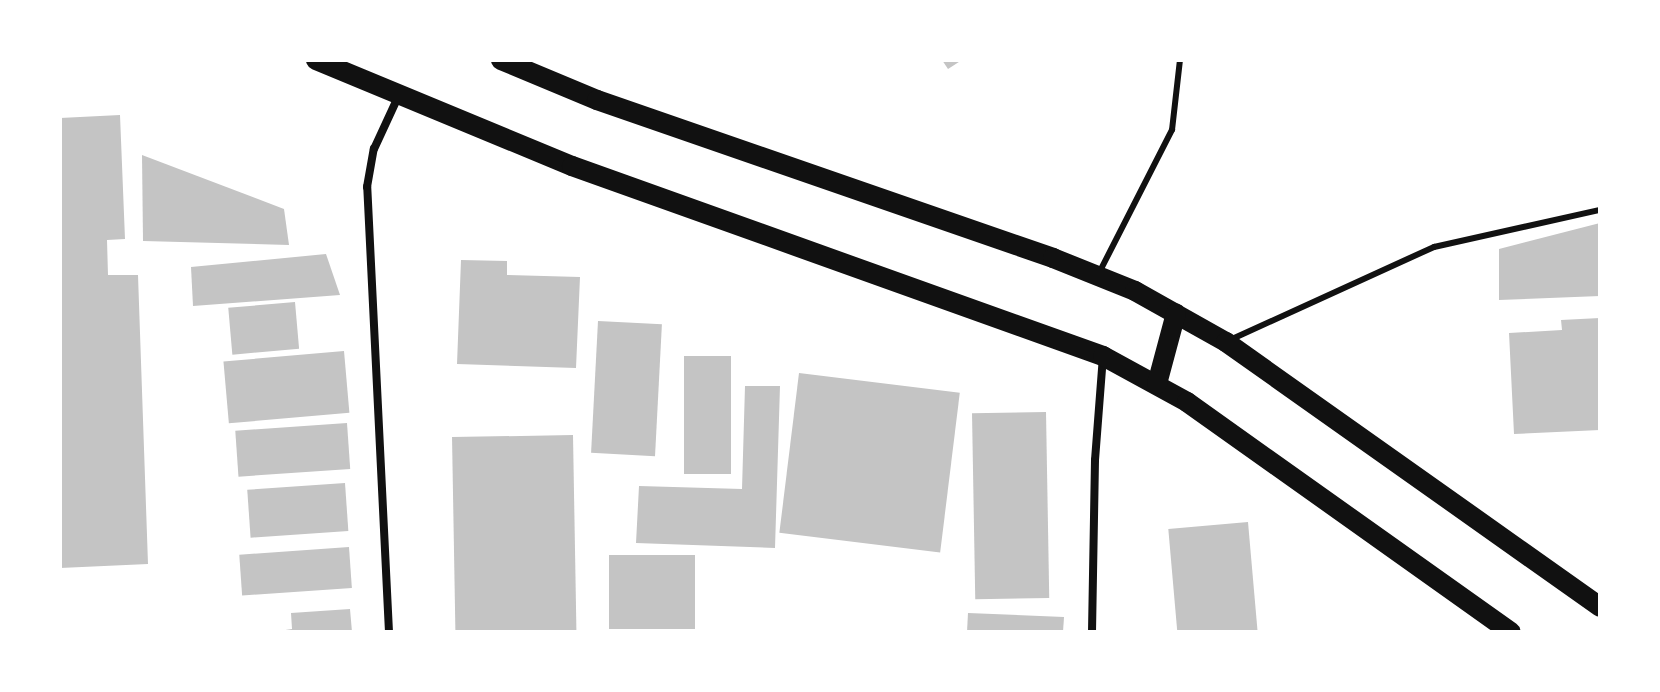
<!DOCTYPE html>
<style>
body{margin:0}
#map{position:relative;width:1660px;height:692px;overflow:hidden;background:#fff;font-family:Quicksand,sans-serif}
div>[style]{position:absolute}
.building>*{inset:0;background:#c4c4c4;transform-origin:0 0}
.service>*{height:6px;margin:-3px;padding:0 3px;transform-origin:3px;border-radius:3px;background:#111}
.minor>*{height:8px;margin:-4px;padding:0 4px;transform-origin:4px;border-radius:4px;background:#111}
.primary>*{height:20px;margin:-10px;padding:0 10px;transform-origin:10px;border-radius:10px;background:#111}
span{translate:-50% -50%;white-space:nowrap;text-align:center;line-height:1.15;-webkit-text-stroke:8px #fff;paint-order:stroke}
.frame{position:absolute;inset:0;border:62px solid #fff;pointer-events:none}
</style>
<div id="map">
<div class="building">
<div style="clip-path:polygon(942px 60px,962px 60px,948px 69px)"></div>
<div style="clip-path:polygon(120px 115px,125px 239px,107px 240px,108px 275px,138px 275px,148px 564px,60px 568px,60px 118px)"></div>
<div style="clip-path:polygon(142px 155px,284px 209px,289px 245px,143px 241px)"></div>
<div style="clip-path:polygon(1600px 223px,1600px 296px,1499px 300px,1499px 249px)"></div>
<div style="clip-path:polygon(326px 254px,340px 295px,193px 306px,191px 267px)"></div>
<div style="clip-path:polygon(461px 260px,507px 261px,507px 275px,580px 277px,576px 368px,457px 364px)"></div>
<div style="left:295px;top:302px;width:47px;height:67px;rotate:85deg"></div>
<div style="clip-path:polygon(1600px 318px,1600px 430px,1514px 434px,1509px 333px,1562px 330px,1561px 320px)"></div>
<div style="left:598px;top:321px;width:64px;height:132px;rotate:3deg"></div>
<div style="left:344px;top:351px;width:62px;height:121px;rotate:85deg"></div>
<div style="left:684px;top:356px;width:47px;height:118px"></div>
<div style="left:799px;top:373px;width:162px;height:161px;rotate:7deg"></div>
<div style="clip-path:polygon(745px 386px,780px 386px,775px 548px,636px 543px,639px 486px,742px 489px)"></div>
<div style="left:1046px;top:412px;width:186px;height:74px;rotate:89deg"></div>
<div style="left:347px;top:423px;width:46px;height:112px;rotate:86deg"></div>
<div style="left:573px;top:435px;width:197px;height:121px;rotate:89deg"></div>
<div style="left:345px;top:483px;width:48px;height:98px;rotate:86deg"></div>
<div style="left:1248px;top:522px;width:110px;height:80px;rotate:85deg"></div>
<div style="left:349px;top:547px;width:41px;height:110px;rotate:86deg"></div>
<div style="left:609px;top:555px;width:86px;height:74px"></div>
<div style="clip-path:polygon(350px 609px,352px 632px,272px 632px,292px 629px,291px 613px)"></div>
<div style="clip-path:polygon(968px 613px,1064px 617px,1063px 632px,967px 632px)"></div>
</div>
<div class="service">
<div style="left:1099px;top:273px;width:161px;rotate:-63deg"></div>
<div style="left:1172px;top:130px;width:70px;rotate:-83.5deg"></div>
<div style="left:1232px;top:339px;width:222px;rotate:-24.5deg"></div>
<div style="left:1434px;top:247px;width:170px;rotate:-12.6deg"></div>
</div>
<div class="minor">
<div style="left:389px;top:632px;width:446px;rotate:-92.8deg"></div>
<div style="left:367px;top:187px;width:39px;rotate:-80deg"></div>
<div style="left:374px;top:149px;width:60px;rotate:-65.2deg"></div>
<div style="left:1092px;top:632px;width:172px;rotate:-89deg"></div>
<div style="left:1095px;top:460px;width:104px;rotate:-85.6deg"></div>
</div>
<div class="primary">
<div style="left:316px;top:60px;width:277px;rotate:22.5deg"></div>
<div style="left:572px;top:166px;width:564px;rotate:19.69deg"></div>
<div style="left:1103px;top:356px;width:96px;rotate:28.7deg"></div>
<div style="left:1187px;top:402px;width:397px;rotate:35.4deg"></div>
<div style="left:501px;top:60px;width:104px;rotate:22.6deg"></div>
<div style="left:597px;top:100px;width:483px;rotate:19.1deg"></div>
<div style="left:1053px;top:258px;width:88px;rotate:21.9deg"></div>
<div style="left:1135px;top:291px;width:104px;rotate:29.3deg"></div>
<div style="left:1226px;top:342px;width:458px;rotate:35.3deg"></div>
<div style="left:1157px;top:384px;width:73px;rotate:-75deg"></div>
</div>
<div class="frame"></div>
</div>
